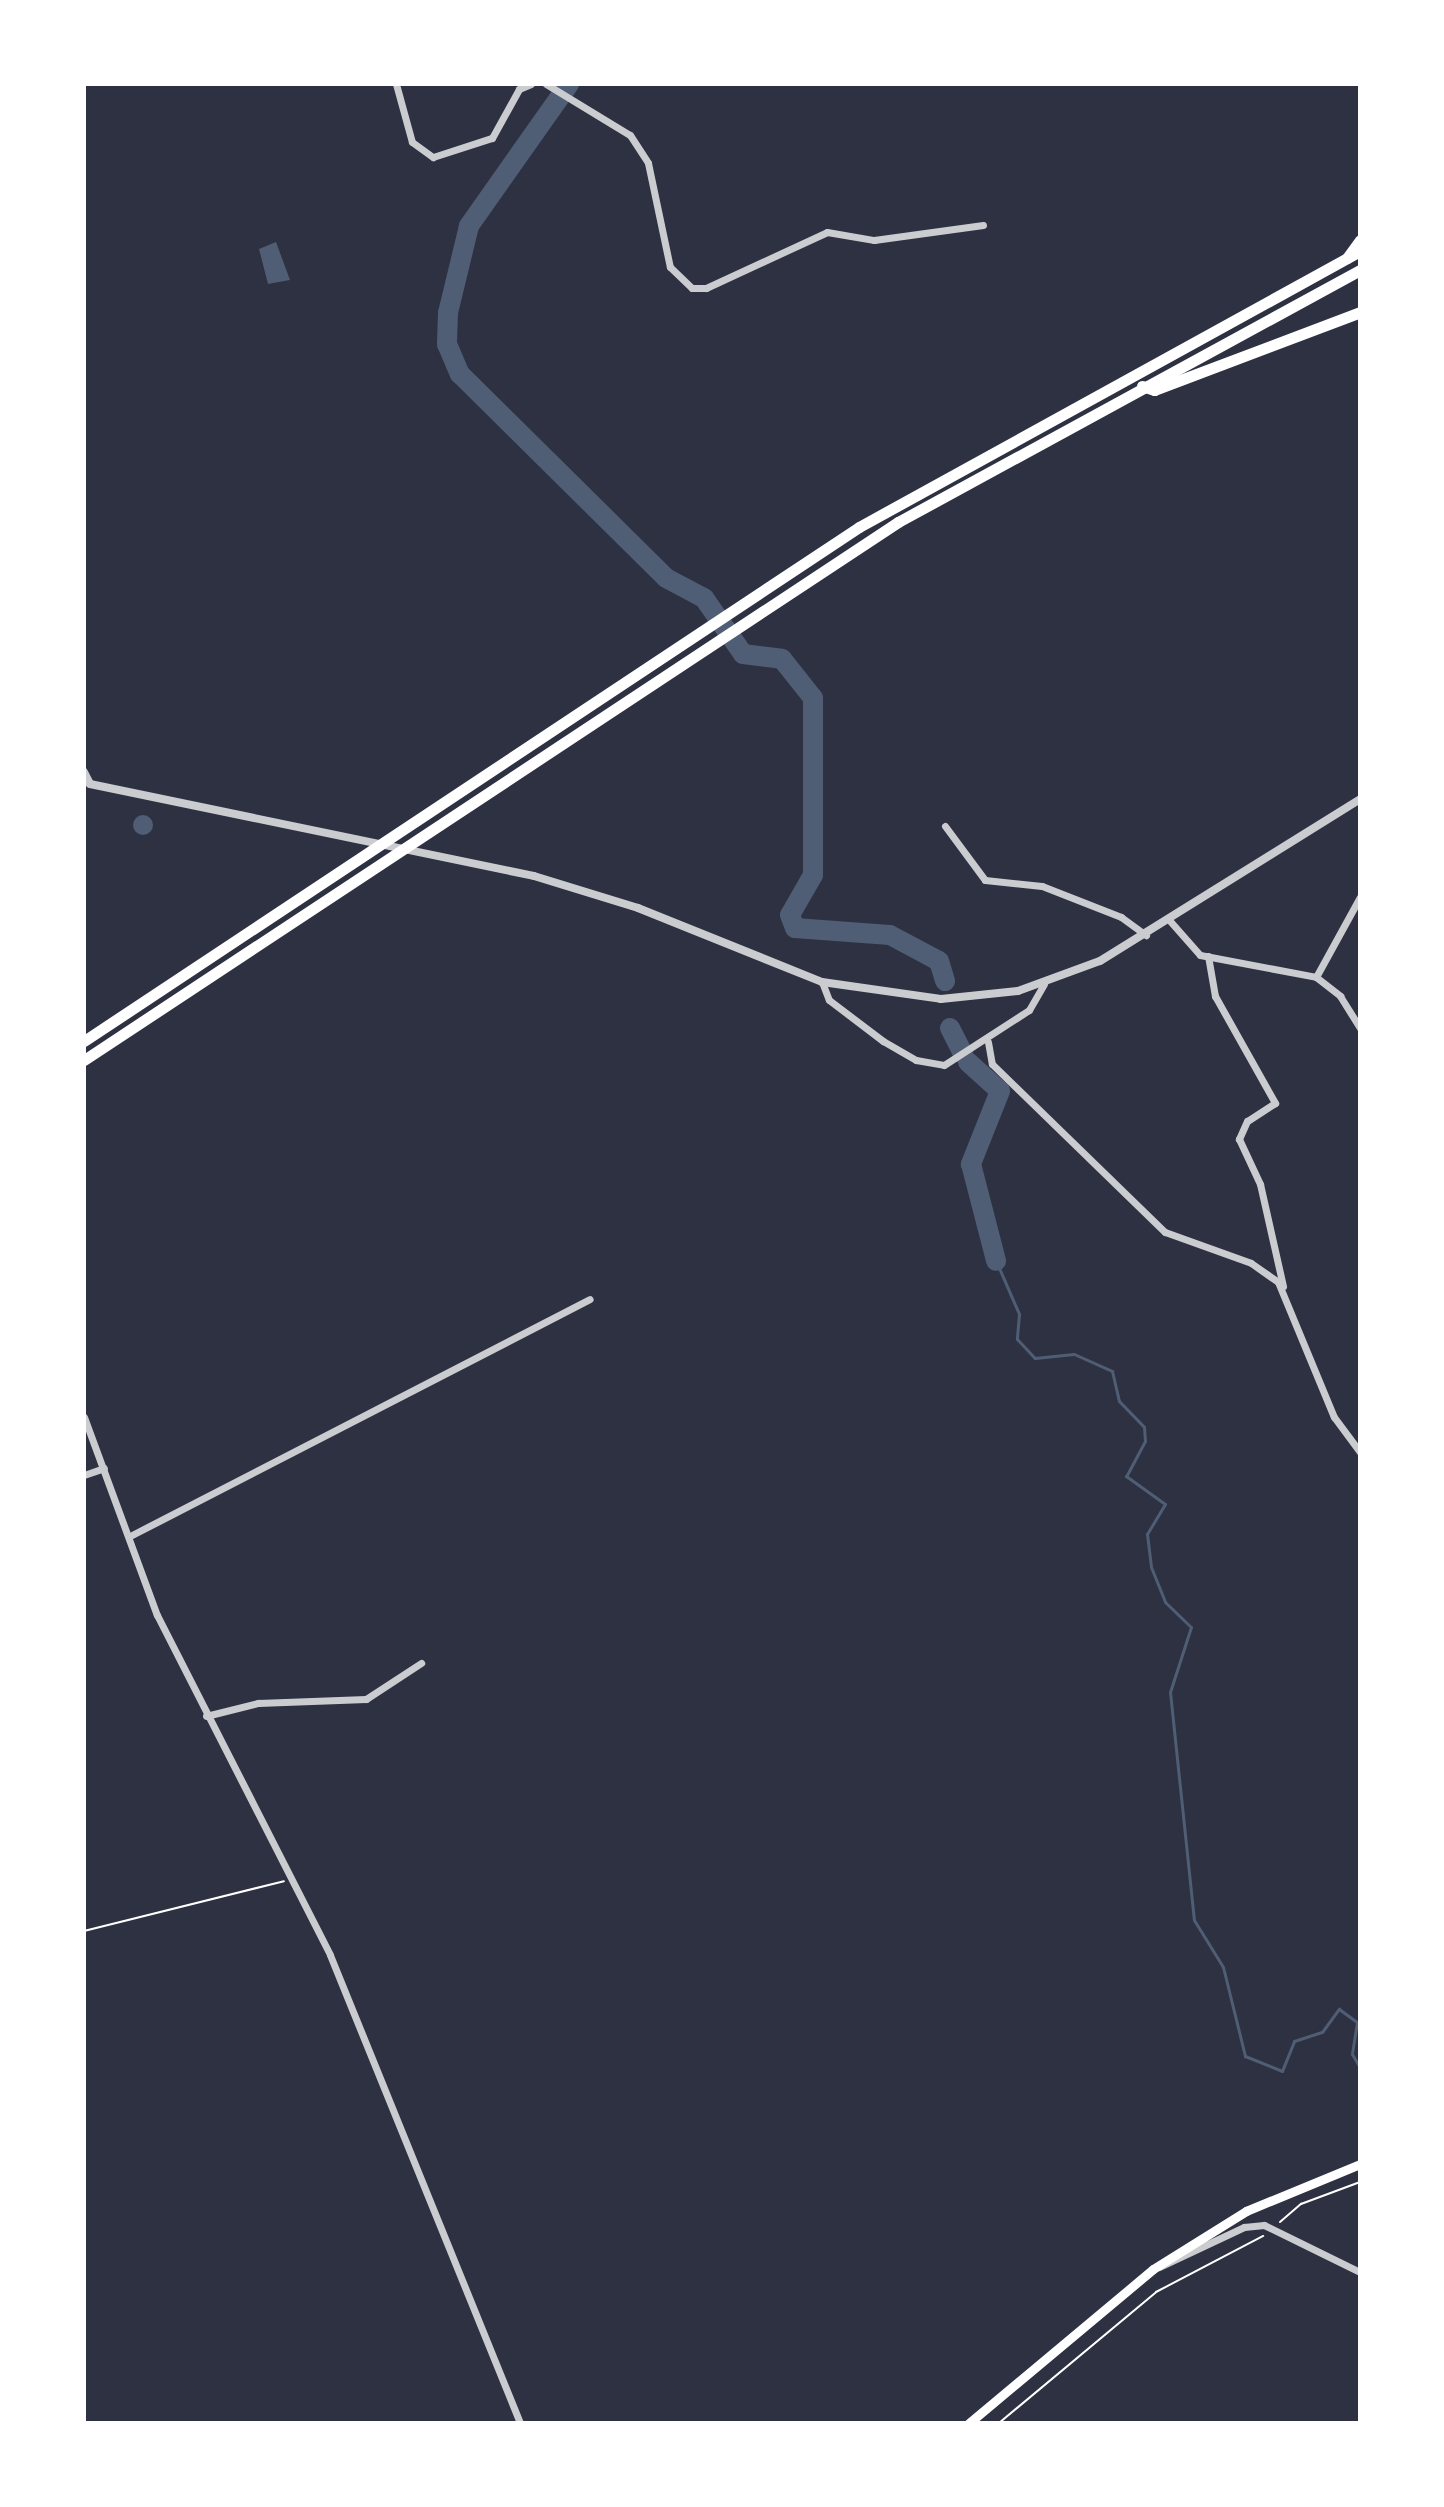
<!DOCTYPE html>
<style>
body{margin:0}
#map{position:relative;width:1444px;height:2507px;overflow:hidden;background:#2d3142;font-family:"Space Grotesk",sans-serif}
div>[style]{position:absolute}
.water>*{inset:0;background:#4f5d75}
.round{border-radius:50%}
.stream>*{height:3px;margin:-1.5px;padding:0 1.5px;transform-origin:1.5px;border-radius:1.5px;background:#4f5d75}
.river>*{height:20px;margin:-10px;padding:0 10px;transform-origin:10px;border-radius:10px;background:#4f5d75}
.path>*{height:2px;margin:-1px;padding:0 1px;transform-origin:1px;border-radius:1px;background:#fff}
.minor>*{height:7px;margin:-3.5px;padding:0 3.5px;transform-origin:3.5px;border-radius:3.5px;background:#caccd0}
.tertiary>*{height:8px;margin:-4px;padding:0 4px;transform-origin:4px;border-radius:4px;background:#caccd0}
.secondary>*{height:9px;margin:-4.5px;padding:0 4.5px;transform-origin:4.5px;border-radius:4.5px;background:#fff}
.trunk>*{height:11px;margin:-5.5px;padding:0 5.5px;transform-origin:5.5px;border-radius:5.5px;background:#fff}
span{translate:-50% -50%;white-space:nowrap;text-align:center;line-height:1.15;-webkit-text-stroke:6px #fff;paint-order:stroke}
.frame{position:absolute;inset:0;border:86px solid #fff;pointer-events:none}
</style>
<div id="map">
<div class="water">
<div style="clip-path:polygon(276px 242px,290px 280px,268px 284px,259px 249px)"></div>
<div class="round" style="left:133px;top:815px;width:20px;height:20px"></div>
</div>
<div class="stream">
<div style="left:996px;top:1261px;width:58px;rotate:66.5deg"></div>
<div style="left:1019px;top:1314px;width:25px;rotate:95deg"></div>
<div style="left:1017px;top:1339px;width:26px;rotate:47deg"></div>
<div style="left:1035px;top:1358px;width:39px;rotate:-6deg"></div>
<div style="left:1074px;top:1354px;width:42px;rotate:24.1deg"></div>
<div style="left:1112px;top:1371px;width:31px;rotate:77deg"></div>
<div style="left:1119px;top:1401px;width:36px;rotate:46deg"></div>
<div style="left:1144px;top:1427px;width:14px;rotate:86deg"></div>
<div style="left:1145px;top:1441px;width:40px;rotate:118deg"></div>
<div style="left:1126px;top:1476px;width:48px;rotate:35.7deg"></div>
<div style="left:1165px;top:1504px;width:35px;rotate:121deg"></div>
<div style="left:1147px;top:1534px;width:33px;rotate:83deg"></div>
<div style="left:1151px;top:1567px;width:38px;rotate:68deg"></div>
<div style="left:1165px;top:1602px;width:36px;rotate:44deg"></div>
<div style="left:1191px;top:1627px;width:68px;rotate:107.9deg"></div>
<div style="left:1170px;top:1692px;width:229px;rotate:84deg"></div>
<div style="left:1194px;top:1920px;width:55px;rotate:58.3deg"></div>
<div style="left:1223px;top:1967px;width:92px;rotate:76.1deg"></div>
<div style="left:1245px;top:2056px;width:40px;rotate:22deg"></div>
<div style="left:1282px;top:2071px;width:32px;rotate:-68deg"></div>
<div style="left:1294px;top:2041px;width:29px;rotate:-18deg"></div>
<div style="left:1322px;top:2032px;width:29px;rotate:-54deg"></div>
<div style="left:1339px;top:2009px;width:22px;rotate:36deg"></div>
<div style="left:1357px;top:2022px;width:32px;rotate:99deg"></div>
<div style="left:1352px;top:2054px;width:16px;rotate:60deg"></div>
</div>
<div class="river">
<div style="left:569px;top:84px;width:174px;rotate:125.2deg"></div>
<div style="left:469px;top:226px;width:89px;rotate:103.6deg"></div>
<div style="left:448px;top:313px;width:31px;rotate:92deg"></div>
<div style="left:447px;top:344px;width:33px;rotate:67deg"></div>
<div style="left:460px;top:374px;width:290px;rotate:44.7deg"></div>
<div style="left:666px;top:578px;width:43px;rotate:27.8deg"></div>
<div style="left:704px;top:598px;width:68px;rotate:55.1deg"></div>
<div style="left:743px;top:654px;width:39px;rotate:7deg"></div>
<div style="left:782px;top:659px;width:50px;rotate:51.5deg"></div>
<div style="left:813px;top:698px;width:177px;rotate:90deg"></div>
<div style="left:813px;top:875px;width:46px;rotate:119.9deg"></div>
<div style="left:790px;top:915px;width:14px;rotate:69deg"></div>
<div style="left:795px;top:928px;width:95px;rotate:4.2deg"></div>
<div style="left:890px;top:935px;width:55px;rotate:28deg"></div>
<div style="left:939px;top:961px;width:21px;rotate:73deg"></div>
<div style="left:950px;top:1028px;width:29px;rotate:63deg"></div>
<div style="left:968px;top:1062px;width:43px;rotate:42.2deg"></div>
<div style="left:1000px;top:1091px;width:79px;rotate:111.7deg"></div>
<div style="left:971px;top:1164px;width:100px;rotate:75.5deg"></div>
</div>
<div class="path">
<div style="left:84px;top:1931px;width:206px;rotate:-14deg"></div>
<div style="left:1280px;top:2222px;width:28px;rotate:-41deg"></div>
<div style="left:1301px;top:2204px;width:63px;rotate:-20.4deg"></div>
<div style="left:999px;top:2423px;width:204px;rotate:-39.8deg"></div>
<div style="left:1156px;top:2292px;width:121px;rotate:-27.6deg"></div>
</div>
<div class="minor">
<div style="left:396px;top:84px;width:60px;rotate:74.6deg"></div>
<div style="left:412px;top:142px;width:26px;rotate:36deg"></div>
<div style="left:433px;top:157px;width:62px;rotate:-17.9deg"></div>
<div style="left:492px;top:138px;width:56px;rotate:-61.1deg"></div>
<div style="left:519px;top:89px;width:13px;rotate:-23deg"></div>
<div style="left:546px;top:84px;width:98px;rotate:31.3deg"></div>
<div style="left:630px;top:135px;width:33px;rotate:57deg"></div>
<div style="left:648px;top:163px;width:106px;rotate:78.1deg"></div>
<div style="left:670px;top:267px;width:30px;rotate:44deg"></div>
<div style="left:692px;top:288px;width:14px"></div>
<div style="left:706px;top:288px;width:133px;rotate:-24.8deg"></div>
<div style="left:827px;top:232px;width:48px;rotate:9.7deg"></div>
<div style="left:874px;top:240px;width:110px;rotate:-7.8deg"></div>
<div style="left:945px;top:826px;width:67px;rotate:53.5deg"></div>
<div style="left:985px;top:880px;width:57px;rotate:6deg"></div>
<div style="left:1042px;top:886px;width:85px;rotate:21.4deg"></div>
<div style="left:1121px;top:917px;width:31px;rotate:36deg"></div>
<div style="left:1170px;top:921px;width:45px;rotate:48.6deg"></div>
<div style="left:1200px;top:955px;width:118px;rotate:10.7deg"></div>
<div style="left:1316px;top:977px;width:31px;rotate:38deg"></div>
<div style="left:1340px;top:996px;width:38px;rotate:58deg"></div>
<div style="left:1208px;top:956px;width:41px;rotate:80.1deg"></div>
<div style="left:1215px;top:996px;width:123px;rotate:60.7deg"></div>
<div style="left:1275px;top:1103px;width:33px;rotate:147deg"></div>
<div style="left:1247px;top:1121px;width:20px;rotate:114deg"></div>
<div style="left:1239px;top:1139px;width:50px;rotate:65deg"></div>
<div style="left:1260px;top:1184px;width:105px;rotate:77.3deg"></div>
<div style="left:1316px;top:977px;width:91px;rotate:-61.2deg"></div>
<div style="left:822px;top:982px;width:19px;rotate:69deg"></div>
<div style="left:829px;top:1000px;width:68px;rotate:37.2deg"></div>
<div style="left:883px;top:1041px;width:38px;rotate:30deg"></div>
<div style="left:916px;top:1060px;width:28px;rotate:10deg"></div>
<div style="left:944px;top:1065px;width:101px;rotate:-32.9deg"></div>
<div style="left:1029px;top:1010px;width:30px;rotate:-60deg"></div>
<div style="left:988px;top:1042px;width:22px;rotate:80deg"></div>
<div style="left:992px;top:1064px;width:241px;rotate:44.2deg"></div>
<div style="left:1165px;top:1232px;width:91px;rotate:19.8deg"></div>
<div style="left:1251px;top:1263px;width:33px;rotate:35deg"></div>
<div style="left:1278px;top:1282px;width:146px;rotate:67.5deg"></div>
<div style="left:1334px;top:1417px;width:44px;rotate:53.4deg"></div>
<div style="left:84px;top:1417px;width:211px;rotate:69.8deg"></div>
<div style="left:157px;top:1615px;width:381px;rotate:63deg"></div>
<div style="left:330px;top:1955px;width:505px;rotate:67.9deg"></div>
<div style="left:84px;top:1475px;width:21px;rotate:-19deg"></div>
<div style="left:130px;top:1536px;width:517px;rotate:-27.26deg"></div>
<div style="left:206px;top:1716px;width:54px;rotate:-14deg"></div>
<div style="left:258px;top:1703px;width:108px;rotate:-2.1deg"></div>
<div style="left:366px;top:1699px;width:66px;rotate:-33.2deg"></div>
<div style="left:1159px;top:2267px;width:94px;rotate:-25.2deg"></div>
<div style="left:1244px;top:2227px;width:20px;rotate:-6deg"></div>
<div style="left:1264px;top:2225px;width:107px;rotate:26.1deg"></div>
</div>
<div class="tertiary">
<div style="left:84px;top:772px;width:13px;rotate:63deg"></div>
<div style="left:90px;top:784px;width:453px;rotate:11.7deg"></div>
<div style="left:534px;top:876px;width:109px;rotate:17.1deg"></div>
<div style="left:638px;top:908px;width:198px;rotate:21.9deg"></div>
<div style="left:822px;top:982px;width:120px;rotate:8.1deg"></div>
<div style="left:941px;top:999px;width:77px;rotate:-5.9deg"></div>
<div style="left:1018px;top:991px;width:87px;rotate:-20.1deg"></div>
<div style="left:1100px;top:961px;width:306px;rotate:-31.9deg"></div>
</div>
<div class="secondary">
<div style="left:969px;top:2423px;width:240px;rotate:-39.9deg"></div>
<div style="left:1153px;top:2269px;width:110px;rotate:-31.9deg"></div>
<div style="left:1246px;top:2211px;width:123px;rotate:-22.4deg"></div>
</div>
<div class="trunk">
<div style="left:1347px;top:258px;width:22px;rotate:-54deg"></div>
<div style="left:1142px;top:386px;width:13px;rotate:18deg"></div>
<div style="left:1154px;top:390px;width:220px;rotate:-20.7deg"></div>
<div style="left:84px;top:1041px;width:930px;rotate:-33.55deg"></div>
<div style="left:859px;top:527px;width:572px;rotate:-28.85deg"></div>
<div style="left:84px;top:1060px;width:976px;rotate:-33.46deg"></div>
<div style="left:898px;top:522px;width:526px;rotate:-28.61deg"></div>
</div>
<div class="frame"></div>
</div>
